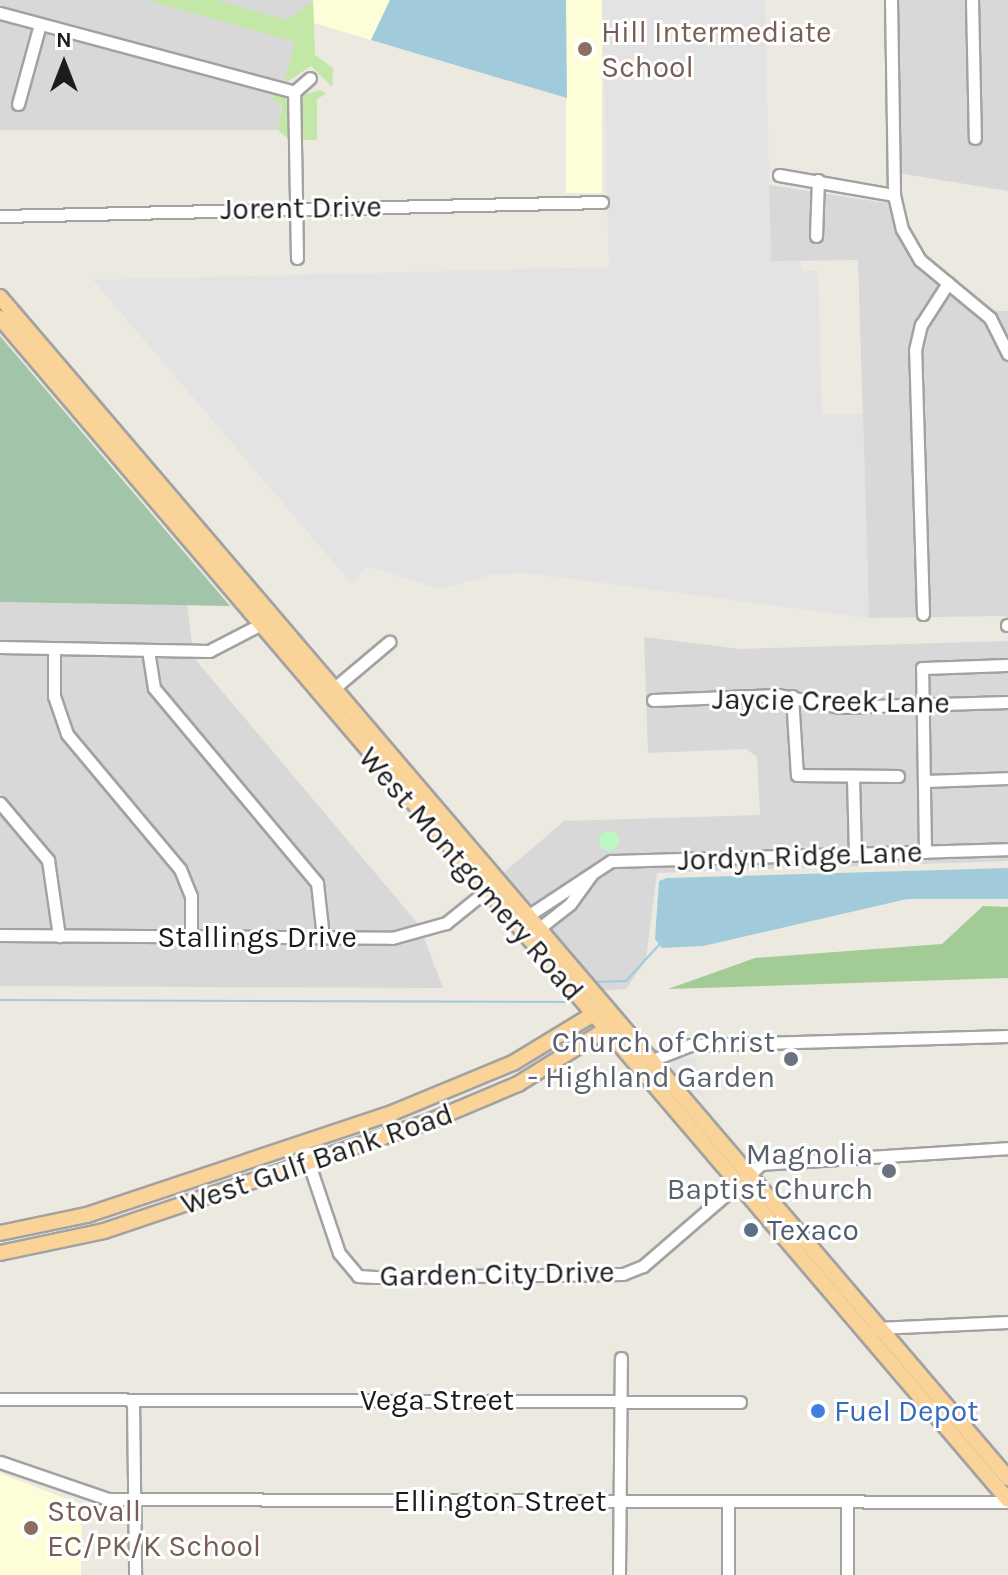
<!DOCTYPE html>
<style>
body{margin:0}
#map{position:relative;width:1008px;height:1575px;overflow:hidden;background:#ece9e0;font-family:Karla,sans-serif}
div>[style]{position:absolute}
.residential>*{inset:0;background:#d9d8d8}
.education>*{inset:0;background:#fdfed8;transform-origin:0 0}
.grass>*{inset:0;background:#c3e7a6}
.forest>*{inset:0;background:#a3cb95}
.cemetery>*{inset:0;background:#a2c5a9}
.park>*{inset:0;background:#bcf8c3}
.round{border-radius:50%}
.parking>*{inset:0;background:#e3e3e3}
.water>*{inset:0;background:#a1cbda}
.stream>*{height:2px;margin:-1px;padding:0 1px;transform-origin:1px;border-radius:1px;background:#a1cbda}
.roads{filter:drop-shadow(2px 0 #a2a2a2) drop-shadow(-2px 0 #a2a2a2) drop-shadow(0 2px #a2a2a2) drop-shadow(0 -2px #a2a2a2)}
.minor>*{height:11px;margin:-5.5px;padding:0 5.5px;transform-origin:5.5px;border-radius:5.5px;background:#fff}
.major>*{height:14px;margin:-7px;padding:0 7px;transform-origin:7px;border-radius:7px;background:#fad398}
.dots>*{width:22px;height:22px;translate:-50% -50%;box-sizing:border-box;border:4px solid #fff;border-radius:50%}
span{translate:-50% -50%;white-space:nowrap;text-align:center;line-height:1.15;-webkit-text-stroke:6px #fff;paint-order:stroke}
.education-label{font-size:30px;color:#785e54}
.left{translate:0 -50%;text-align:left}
.street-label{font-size:30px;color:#1b1b1b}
.worship-label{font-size:30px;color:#5b616d}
.right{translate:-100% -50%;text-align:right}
.service-label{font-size:30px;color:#4e5e75}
.shop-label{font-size:30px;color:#366cbe}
.north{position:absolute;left:24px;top:24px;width:80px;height:80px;-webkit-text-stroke:6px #fff;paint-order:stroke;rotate:0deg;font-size:22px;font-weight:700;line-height:32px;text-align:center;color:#1b1b1b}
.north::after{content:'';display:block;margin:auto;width:28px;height:36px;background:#1b1b1b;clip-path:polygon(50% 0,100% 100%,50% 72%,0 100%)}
</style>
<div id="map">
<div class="residential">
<div style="clip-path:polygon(0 0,313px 0,314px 23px,284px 84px,278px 130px,0 130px)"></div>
<div style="clip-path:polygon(885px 0,1008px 0,1008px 191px,898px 173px,898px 198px,916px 247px,989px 311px,1008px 311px,1008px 629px,1005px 616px,869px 618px,858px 260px,771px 261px,769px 185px,886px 203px)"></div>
<div style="clip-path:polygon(0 602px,187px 605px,194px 658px,419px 925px,443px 988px,0 986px)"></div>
<div style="clip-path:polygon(644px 637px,740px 649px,1008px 641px,1008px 861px,657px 873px,646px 960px,626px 989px,599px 991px,501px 875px,564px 821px,760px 815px,757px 757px,746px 749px,648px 753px)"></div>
</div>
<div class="education">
<div style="clip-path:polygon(313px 0,390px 0,371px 40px,314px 23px)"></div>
<div style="left:566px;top:0;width:36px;height:193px"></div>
<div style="clip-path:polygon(0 1473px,82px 1505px,81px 1575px,0 1575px)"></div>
</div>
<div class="grass">
<div style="clip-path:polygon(147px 0,215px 0,287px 20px,313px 1px,315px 55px,333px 68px,332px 87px,311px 66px,284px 84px,295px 42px)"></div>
<div style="clip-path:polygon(320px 90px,326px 94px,317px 99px,317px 140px,299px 140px,300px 96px)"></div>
<div style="clip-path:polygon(274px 93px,287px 99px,290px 140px,278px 130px,282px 103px,272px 100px)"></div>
</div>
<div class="forest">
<div style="clip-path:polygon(983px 906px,1008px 907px,1008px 978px,668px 989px,755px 958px,942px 944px)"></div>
</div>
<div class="cemetery">
<div style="clip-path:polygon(0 336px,230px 606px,0 602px)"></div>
</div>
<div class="park">
<div class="round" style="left:599px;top:831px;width:20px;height:20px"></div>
</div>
<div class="parking">
<div style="clip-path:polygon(602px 0,765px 0,771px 261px,801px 261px,801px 271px,818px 271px,822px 414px,863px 414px,869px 618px,527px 573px,494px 574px,440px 589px,367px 566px,352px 584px,93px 280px,609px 267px)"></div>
<div style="clip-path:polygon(671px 1058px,695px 1058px,705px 1098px,672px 1078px)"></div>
</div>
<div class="water">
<div style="clip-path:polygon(390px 0,566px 0,567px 98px,371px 40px)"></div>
<div style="clip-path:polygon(1008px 868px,1008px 899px,907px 899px,703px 946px,662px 948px,655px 939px,659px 881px,667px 878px)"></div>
</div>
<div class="stream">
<div style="left:594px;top:982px;width:32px;rotate:-2deg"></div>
<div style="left:626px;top:981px;width:50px;rotate:-47.4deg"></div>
<div style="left:0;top:1000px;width:569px;rotate:0.2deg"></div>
</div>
<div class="roads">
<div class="minor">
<div style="left:891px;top:0;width:195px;rotate:89.1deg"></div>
<div style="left:894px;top:195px;width:35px;rotate:77deg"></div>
<div style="left:902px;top:229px;width:36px;rotate:60deg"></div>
<div style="left:920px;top:260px;width:91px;rotate:39.6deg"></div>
<div style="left:990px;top:318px;width:40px;rotate:63.4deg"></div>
<div style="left:972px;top:0;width:138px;rotate:88.8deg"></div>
<div style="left:0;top:13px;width:304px;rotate:15deg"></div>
<div style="left:18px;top:104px;width:83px;rotate:-74.6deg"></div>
<div style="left:779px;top:175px;width:117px;rotate:9.9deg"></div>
<div style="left:0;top:216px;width:602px;rotate:-1.33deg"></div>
<div style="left:816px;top:236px;width:56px;rotate:-88deg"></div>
<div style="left:297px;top:258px;width:166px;rotate:-91deg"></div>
<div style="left:294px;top:92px;width:21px;rotate:-41deg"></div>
<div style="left:923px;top:614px;width:264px;rotate:-91.7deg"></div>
<div style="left:915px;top:350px;width:26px;rotate:-77deg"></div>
<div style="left:921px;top:325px;width:50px;rotate:-57.3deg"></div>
<div style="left:1007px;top:625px;width:1px"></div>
<div style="left:0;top:647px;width:209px;rotate:1.1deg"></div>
<div style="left:209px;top:651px;width:65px;rotate:-27.3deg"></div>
<div style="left:54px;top:648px;width:48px;rotate:90deg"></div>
<div style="left:54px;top:696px;width:40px;rotate:71.1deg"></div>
<div style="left:67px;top:734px;width:176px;rotate:50.1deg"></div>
<div style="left:180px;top:869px;width:29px;rotate:68deg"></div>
<div style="left:191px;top:896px;width:41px;rotate:90deg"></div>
<div style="left:148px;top:650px;width:38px;rotate:81deg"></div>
<div style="left:154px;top:688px;width:254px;rotate:50.1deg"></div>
<div style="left:317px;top:883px;width:54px;rotate:83.7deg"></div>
<div style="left:332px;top:690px;width:75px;rotate:-40.1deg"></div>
<div style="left:792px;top:696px;width:79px;rotate:86.4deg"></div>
<div style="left:797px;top:775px;width:101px;rotate:0.6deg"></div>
<div style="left:653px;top:700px;width:125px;rotate:-2.3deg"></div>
<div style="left:778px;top:695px;width:62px;rotate:11.1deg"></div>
<div style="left:839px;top:707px;width:169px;rotate:-1.7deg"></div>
<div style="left:853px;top:778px;width:77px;rotate:88.5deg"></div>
<div style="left:924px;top:781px;width:84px;rotate:-2deg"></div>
<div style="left:0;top:803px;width:75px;rotate:49.9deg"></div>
<div style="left:48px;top:860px;width:77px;rotate:81.8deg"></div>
<div style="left:925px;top:852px;width:184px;rotate:-90.9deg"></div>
<div style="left:922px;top:668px;width:86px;rotate:-2deg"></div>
<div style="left:526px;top:917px;width:102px;rotate:-33.4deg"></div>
<div style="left:611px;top:861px;width:397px;rotate:-1.7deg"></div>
<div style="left:537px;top:930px;width:42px;rotate:-38.2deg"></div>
<div style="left:570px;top:904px;width:37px;rotate:-54deg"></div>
<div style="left:0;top:935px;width:392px;rotate:0.4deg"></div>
<div style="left:392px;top:938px;width:56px;rotate:-15.5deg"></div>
<div style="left:446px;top:923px;width:59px;rotate:-38.8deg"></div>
<div style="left:650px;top:1061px;width:43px;rotate:-21.8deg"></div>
<div style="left:690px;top:1045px;width:318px;rotate:-1.6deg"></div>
<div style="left:302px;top:1143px;width:116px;rotate:71.4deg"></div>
<div style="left:339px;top:1253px;width:30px;rotate:50deg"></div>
<div style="left:358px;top:1276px;width:17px;rotate:3deg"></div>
<div style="left:375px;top:1277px;width:248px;rotate:-0.7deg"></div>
<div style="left:623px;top:1274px;width:22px;rotate:-22deg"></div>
<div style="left:643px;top:1266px;width:156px;rotate:-40.8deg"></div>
<div style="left:761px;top:1164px;width:248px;rotate:-3.7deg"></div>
<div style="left:877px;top:1328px;width:131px;rotate:-2.6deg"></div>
<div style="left:0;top:1399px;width:740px;rotate:0.23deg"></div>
<div style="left:133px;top:1400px;width:175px;rotate:89.3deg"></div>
<div style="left:0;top:1462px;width:114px;rotate:18.9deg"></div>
<div style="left:108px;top:1499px;width:900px;rotate:0.19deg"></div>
<div style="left:619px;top:1575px;width:217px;rotate:-89.5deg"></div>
<div style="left:728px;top:1575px;width:74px;rotate:-90deg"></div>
<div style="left:847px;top:1575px;width:74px;rotate:-90deg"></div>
</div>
<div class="major">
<div style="left:0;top:297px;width:1553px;rotate:49.52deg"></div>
<div style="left:0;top:318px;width:1553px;rotate:49.54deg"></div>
<div style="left:0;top:1233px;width:89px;rotate:-11.7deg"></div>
<div style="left:87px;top:1215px;width:322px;rotate:-18.5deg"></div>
<div style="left:392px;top:1113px;width:131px;rotate:-22.5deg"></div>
<div style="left:513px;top:1063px;width:102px;rotate:-31.3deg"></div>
<div style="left:0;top:1253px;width:106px;rotate:-11.9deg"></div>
<div style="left:104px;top:1231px;width:342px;rotate:-18.6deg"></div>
<div style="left:428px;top:1122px;width:98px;rotate:-22.9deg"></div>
<div style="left:518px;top:1084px;width:110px;rotate:-31.9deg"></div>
</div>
</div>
<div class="dots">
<div style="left:585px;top:49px;background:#8d6e63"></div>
<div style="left:791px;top:1059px;background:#6b7280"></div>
<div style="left:889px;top:1171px;background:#6b7280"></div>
<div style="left:751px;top:1230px;background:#5c6f8a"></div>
<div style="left:818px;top:1411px;background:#3f7fe0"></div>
<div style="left:31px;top:1528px;background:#8d6e63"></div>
</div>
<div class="education-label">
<span class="left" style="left:601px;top:49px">Hill Intermediate<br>School</span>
<span class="left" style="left:47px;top:1528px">Stovall<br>EC/PK/K School</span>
</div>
<div class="street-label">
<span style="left:301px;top:208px;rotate:-1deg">Jorent Drive</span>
<span style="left:831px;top:701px;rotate:1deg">Jaycie Creek Lane</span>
<span style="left:800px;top:856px;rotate:-2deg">Jordyn Ridge Lane</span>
<span style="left:471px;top:874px;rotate:49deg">West Montgomery Road</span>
<span style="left:257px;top:937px">Stallings Drive</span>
<span style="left:317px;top:1159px;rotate:-19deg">West Gulf Bank Road</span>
<span style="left:497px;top:1274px;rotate:-1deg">Garden City Drive</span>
<span style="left:437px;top:1400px">Vega Street</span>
<span style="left:500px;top:1501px">Ellington Street</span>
</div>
<div class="worship-label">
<span class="right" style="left:775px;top:1059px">Church of Christ<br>- Highland Garden</span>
<span class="right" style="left:873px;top:1171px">Magnolia<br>Baptist Church</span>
</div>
<div class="service-label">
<span class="left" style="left:767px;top:1230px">Texaco</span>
</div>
<div class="shop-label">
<span class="left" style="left:834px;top:1411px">Fuel Depot</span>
</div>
<div class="north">N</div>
</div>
